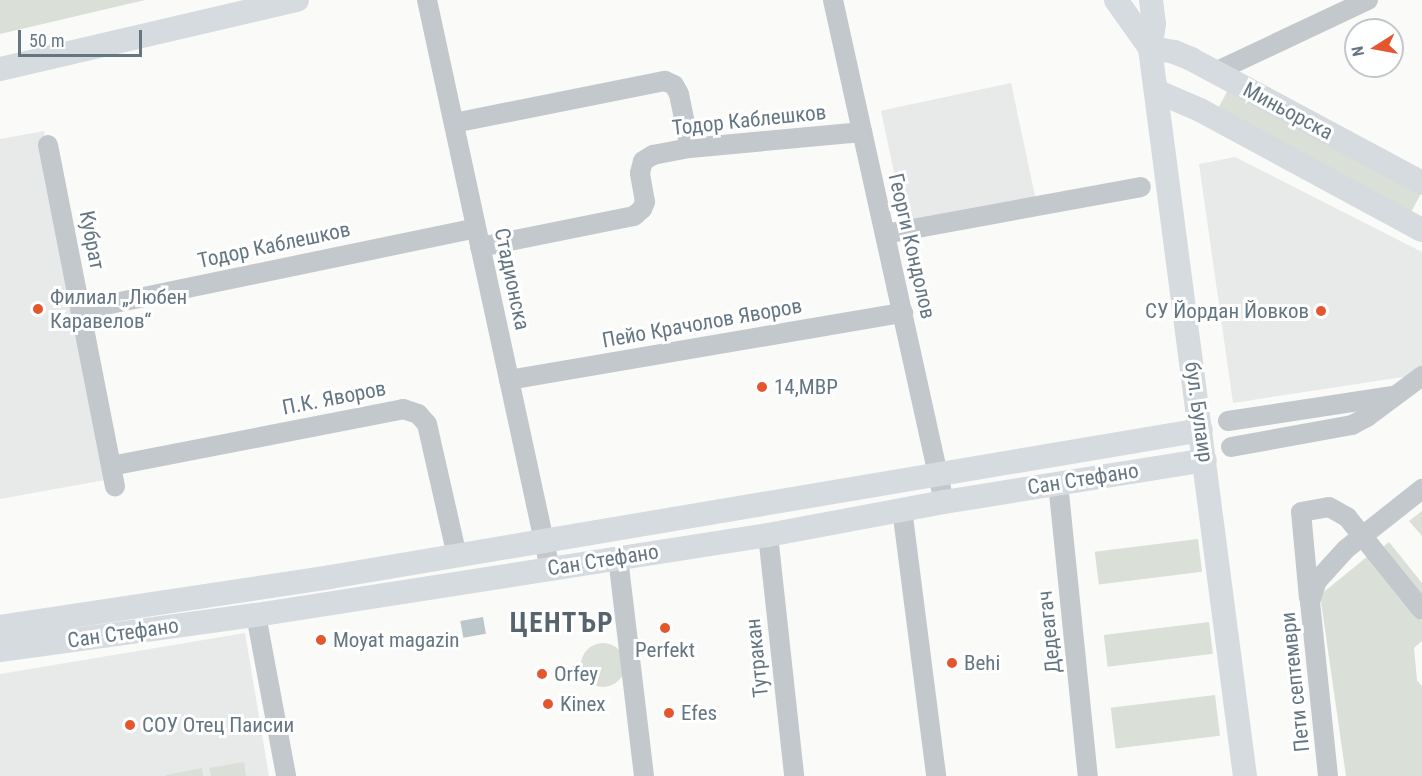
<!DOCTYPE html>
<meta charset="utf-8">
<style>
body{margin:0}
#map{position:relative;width:1422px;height:776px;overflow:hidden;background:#fafaf8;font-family:"Roboto Condensed",sans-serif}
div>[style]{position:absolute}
.built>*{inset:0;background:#e8e9e9;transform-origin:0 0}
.green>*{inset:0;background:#dadfd7;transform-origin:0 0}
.round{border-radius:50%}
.water>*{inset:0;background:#bbc7cb;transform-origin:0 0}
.minor>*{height:20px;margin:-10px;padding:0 10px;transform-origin:10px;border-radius:10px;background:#c3c8cc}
.major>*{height:24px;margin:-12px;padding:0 12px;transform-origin:12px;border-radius:12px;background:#d6dbdf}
.dots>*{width:16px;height:16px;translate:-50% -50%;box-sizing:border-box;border:3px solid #fff;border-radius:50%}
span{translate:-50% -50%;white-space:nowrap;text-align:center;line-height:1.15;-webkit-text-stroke:6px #fff;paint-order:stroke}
.street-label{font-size:21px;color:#657683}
.poi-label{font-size:21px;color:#657683}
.left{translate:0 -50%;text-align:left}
.right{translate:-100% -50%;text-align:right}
.district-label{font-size:27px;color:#57646e;font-weight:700;letter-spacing:1.5px}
.north{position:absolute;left:1344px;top:18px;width:60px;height:60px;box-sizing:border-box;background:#fff;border:2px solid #c1c8cd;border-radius:50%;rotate:259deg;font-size:16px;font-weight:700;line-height:24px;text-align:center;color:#657683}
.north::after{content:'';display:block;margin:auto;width:21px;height:27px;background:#e4572e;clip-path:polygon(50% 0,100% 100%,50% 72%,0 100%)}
.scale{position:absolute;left:18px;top:30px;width:124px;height:27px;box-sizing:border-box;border:3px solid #657683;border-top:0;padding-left:8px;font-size:18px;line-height:21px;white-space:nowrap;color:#657683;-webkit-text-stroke:4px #fff;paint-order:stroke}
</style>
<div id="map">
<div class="built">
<div style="left:1011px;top:83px;width:119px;height:133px;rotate:78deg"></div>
<div style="clip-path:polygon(44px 131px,105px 480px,0 499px,0 139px)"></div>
<div style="clip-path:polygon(1235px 157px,1422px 252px,1422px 370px,1416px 375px,1233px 403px,1199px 164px)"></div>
<div style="clip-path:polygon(245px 633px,269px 776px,0 776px,0 674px)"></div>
</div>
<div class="green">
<div style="clip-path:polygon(0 0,145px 0,0 34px)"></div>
<div style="left:1229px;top:88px;width:219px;height:25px;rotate:28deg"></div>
<div style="clip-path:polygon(1422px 511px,1422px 536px,1409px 521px)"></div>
<div style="left:1198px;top:539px;width:33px;height:104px;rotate:83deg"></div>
<div style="clip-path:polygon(1389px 542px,1422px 583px,1422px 602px,1379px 550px)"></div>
<div style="clip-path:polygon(1368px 556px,1422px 621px,1422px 641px,1414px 648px,1417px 680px,1422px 686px,1422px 776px,1346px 776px,1320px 595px)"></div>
<div style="left:1209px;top:622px;width:32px;height:106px;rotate:83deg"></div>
<div class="round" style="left:581px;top:643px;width:44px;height:44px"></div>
<div style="left:1215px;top:695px;width:41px;height:105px;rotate:83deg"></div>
<div style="clip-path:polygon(244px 762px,246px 776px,211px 776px,209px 768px)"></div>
<div style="clip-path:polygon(202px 768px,203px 776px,166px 776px,166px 775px)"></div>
</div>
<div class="water">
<div style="left:483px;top:617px;width:17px;height:23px;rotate:80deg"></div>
</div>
<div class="minor">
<div style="left:427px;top:0;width:582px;rotate:77.8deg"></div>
<div style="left:833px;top:0;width:514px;rotate:77.53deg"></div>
<div style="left:1215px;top:72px;width:169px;rotate:-25.2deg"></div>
<div style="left:454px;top:123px;width:215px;rotate:-11.3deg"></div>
<div style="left:665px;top:81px;width:10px;rotate:24deg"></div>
<div style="left:674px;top:85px;width:10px;rotate:61deg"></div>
<div style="left:679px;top:94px;width:55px;rotate:78.5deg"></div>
<div style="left:48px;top:145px;width:348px;rotate:78.9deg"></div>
<div style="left:885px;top:234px;width:260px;rotate:-10.4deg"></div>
<div style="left:480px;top:247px;width:157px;rotate:-11.4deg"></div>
<div style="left:634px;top:216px;width:11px;rotate:-41deg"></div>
<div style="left:642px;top:209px;width:8px;rotate:-67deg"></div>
<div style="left:645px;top:202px;width:29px;rotate:-100deg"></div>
<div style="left:640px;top:173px;width:12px;rotate:-76deg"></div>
<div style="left:643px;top:161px;width:12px;rotate:-31deg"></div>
<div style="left:653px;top:155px;width:38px;rotate:-11deg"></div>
<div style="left:690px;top:148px;width:173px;rotate:-5.3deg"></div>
<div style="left:81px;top:310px;width:403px;rotate:-11.7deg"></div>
<div style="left:509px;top:380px;width:400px;rotate:-9.7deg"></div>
<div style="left:1228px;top:421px;width:165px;rotate:-8.7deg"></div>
<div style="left:1231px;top:447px;width:123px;rotate:-10.3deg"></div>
<div style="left:1352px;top:425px;width:17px;rotate:-28deg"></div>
<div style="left:1367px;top:417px;width:69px;rotate:-36.7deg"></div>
<div style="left:111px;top:466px;width:298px;rotate:-11deg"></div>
<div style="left:403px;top:409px;width:16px;rotate:18deg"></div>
<div style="left:418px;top:414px;width:13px;rotate:48deg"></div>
<div style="left:427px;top:424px;width:135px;rotate:77.2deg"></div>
<div style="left:1058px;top:483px;width:295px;rotate:84.2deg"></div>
<div style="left:902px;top:509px;width:269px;rotate:82.7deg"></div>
<div style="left:768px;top:535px;width:242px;rotate:83.8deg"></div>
<div style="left:618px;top:558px;width:220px;rotate:83.2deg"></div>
<div style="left:1309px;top:598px;width:86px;rotate:-95.3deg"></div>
<div style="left:1301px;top:512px;width:28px;rotate:-10deg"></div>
<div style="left:1329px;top:507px;width:21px;rotate:29deg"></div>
<div style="left:1347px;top:517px;width:119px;rotate:51.1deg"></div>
<div style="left:256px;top:615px;width:164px;rotate:79.4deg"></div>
<div style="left:1328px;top:776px;width:175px;rotate:-95.9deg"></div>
<div style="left:1310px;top:602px;width:22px;rotate:-72deg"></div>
<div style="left:1317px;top:581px;width:43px;rotate:-47.8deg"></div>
<div style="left:1346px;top:549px;width:97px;rotate:-38.3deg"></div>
</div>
<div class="major">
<div style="left:1116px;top:0;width:59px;rotate:54.7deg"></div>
<div style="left:1151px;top:0;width:24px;rotate:83deg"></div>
<div style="left:1154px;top:24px;width:24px;rotate:99deg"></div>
<div style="left:1150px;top:48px;width:734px;rotate:82.57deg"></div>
<div style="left:1150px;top:48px;width:24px;rotate:9deg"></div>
<div style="left:1174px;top:52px;width:18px;rotate:22deg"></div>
<div style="left:1191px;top:59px;width:262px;rotate:28.2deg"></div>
<div style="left:0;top:69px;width:305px;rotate:-13.1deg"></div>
<div style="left:1156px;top:91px;width:48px;rotate:23.4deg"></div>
<div style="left:1200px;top:110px;width:252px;rotate:28.4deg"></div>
<div style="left:0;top:627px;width:334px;rotate:-8.6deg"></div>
<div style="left:330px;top:577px;width:883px;rotate:-9.58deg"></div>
<div style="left:0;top:650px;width:258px;rotate:-7.8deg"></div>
<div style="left:256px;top:615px;width:518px;rotate:-8.88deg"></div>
<div style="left:768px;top:535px;width:179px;rotate:-10.6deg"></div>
<div style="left:944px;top:502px;width:264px;rotate:-9.1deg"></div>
</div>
<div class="dots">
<div style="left:38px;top:309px;background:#e4572e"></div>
<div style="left:1321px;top:311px;background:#e4572e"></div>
<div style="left:762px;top:387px;background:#e4572e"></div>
<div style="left:665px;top:628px;background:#e4572e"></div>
<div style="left:321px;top:640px;background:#e4572e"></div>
<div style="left:952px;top:663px;background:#e4572e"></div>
<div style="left:542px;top:674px;background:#e4572e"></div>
<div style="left:548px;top:704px;background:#e4572e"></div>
<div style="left:669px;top:713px;background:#e4572e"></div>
<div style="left:130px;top:725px;background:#e4572e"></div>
</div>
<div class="street-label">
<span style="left:1288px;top:111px;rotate:28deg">Миньорска</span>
<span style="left:749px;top:120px;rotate:-6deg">Тодор Каблешков</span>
<span style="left:92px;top:240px;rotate:79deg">Кубрат</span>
<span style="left:274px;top:245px;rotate:-12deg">Тодор Каблешков</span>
<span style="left:912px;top:246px;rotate:77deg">Георги Кондолов</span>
<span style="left:512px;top:279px;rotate:78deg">Стадионска</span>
<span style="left:702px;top:323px;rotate:-10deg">Пейо Крачолов Яворов</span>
<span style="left:334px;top:398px;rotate:-11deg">П.К. Яворов</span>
<span style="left:1199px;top:412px;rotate:82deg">бул. Булаир</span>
<span style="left:1083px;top:479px;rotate:-9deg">Сан Стефано</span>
<span style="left:603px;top:560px;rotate:-9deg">Сан Стефано</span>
<span style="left:1049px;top:632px;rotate:-96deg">Дедеагач</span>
<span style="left:123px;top:633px;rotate:-8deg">Сан Стефано</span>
<span style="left:757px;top:658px;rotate:-96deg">Тутракан</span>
<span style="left:1295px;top:682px;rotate:-96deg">Пети септември</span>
</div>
<div class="poi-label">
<span class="left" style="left:50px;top:309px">Филиал „Любен<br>Каравелов“</span>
<span class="right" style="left:1309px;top:311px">СУ Йордан Йовков</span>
<span class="left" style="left:774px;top:387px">14,МВР</span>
<span class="left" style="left:333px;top:640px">Moyat magazin</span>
<span style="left:665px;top:650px">Perfekt</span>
<span class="left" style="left:964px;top:663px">Behi</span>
<span class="left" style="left:554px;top:674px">Orfey</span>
<span class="left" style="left:560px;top:704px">Kinex</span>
<span class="left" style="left:681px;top:713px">Efes</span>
<span class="left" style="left:142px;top:725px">СОУ Отец Паисии</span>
</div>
<div class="district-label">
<span style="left:562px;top:624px">ЦЕНТЪР</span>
</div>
<div class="north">N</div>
<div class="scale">50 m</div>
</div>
